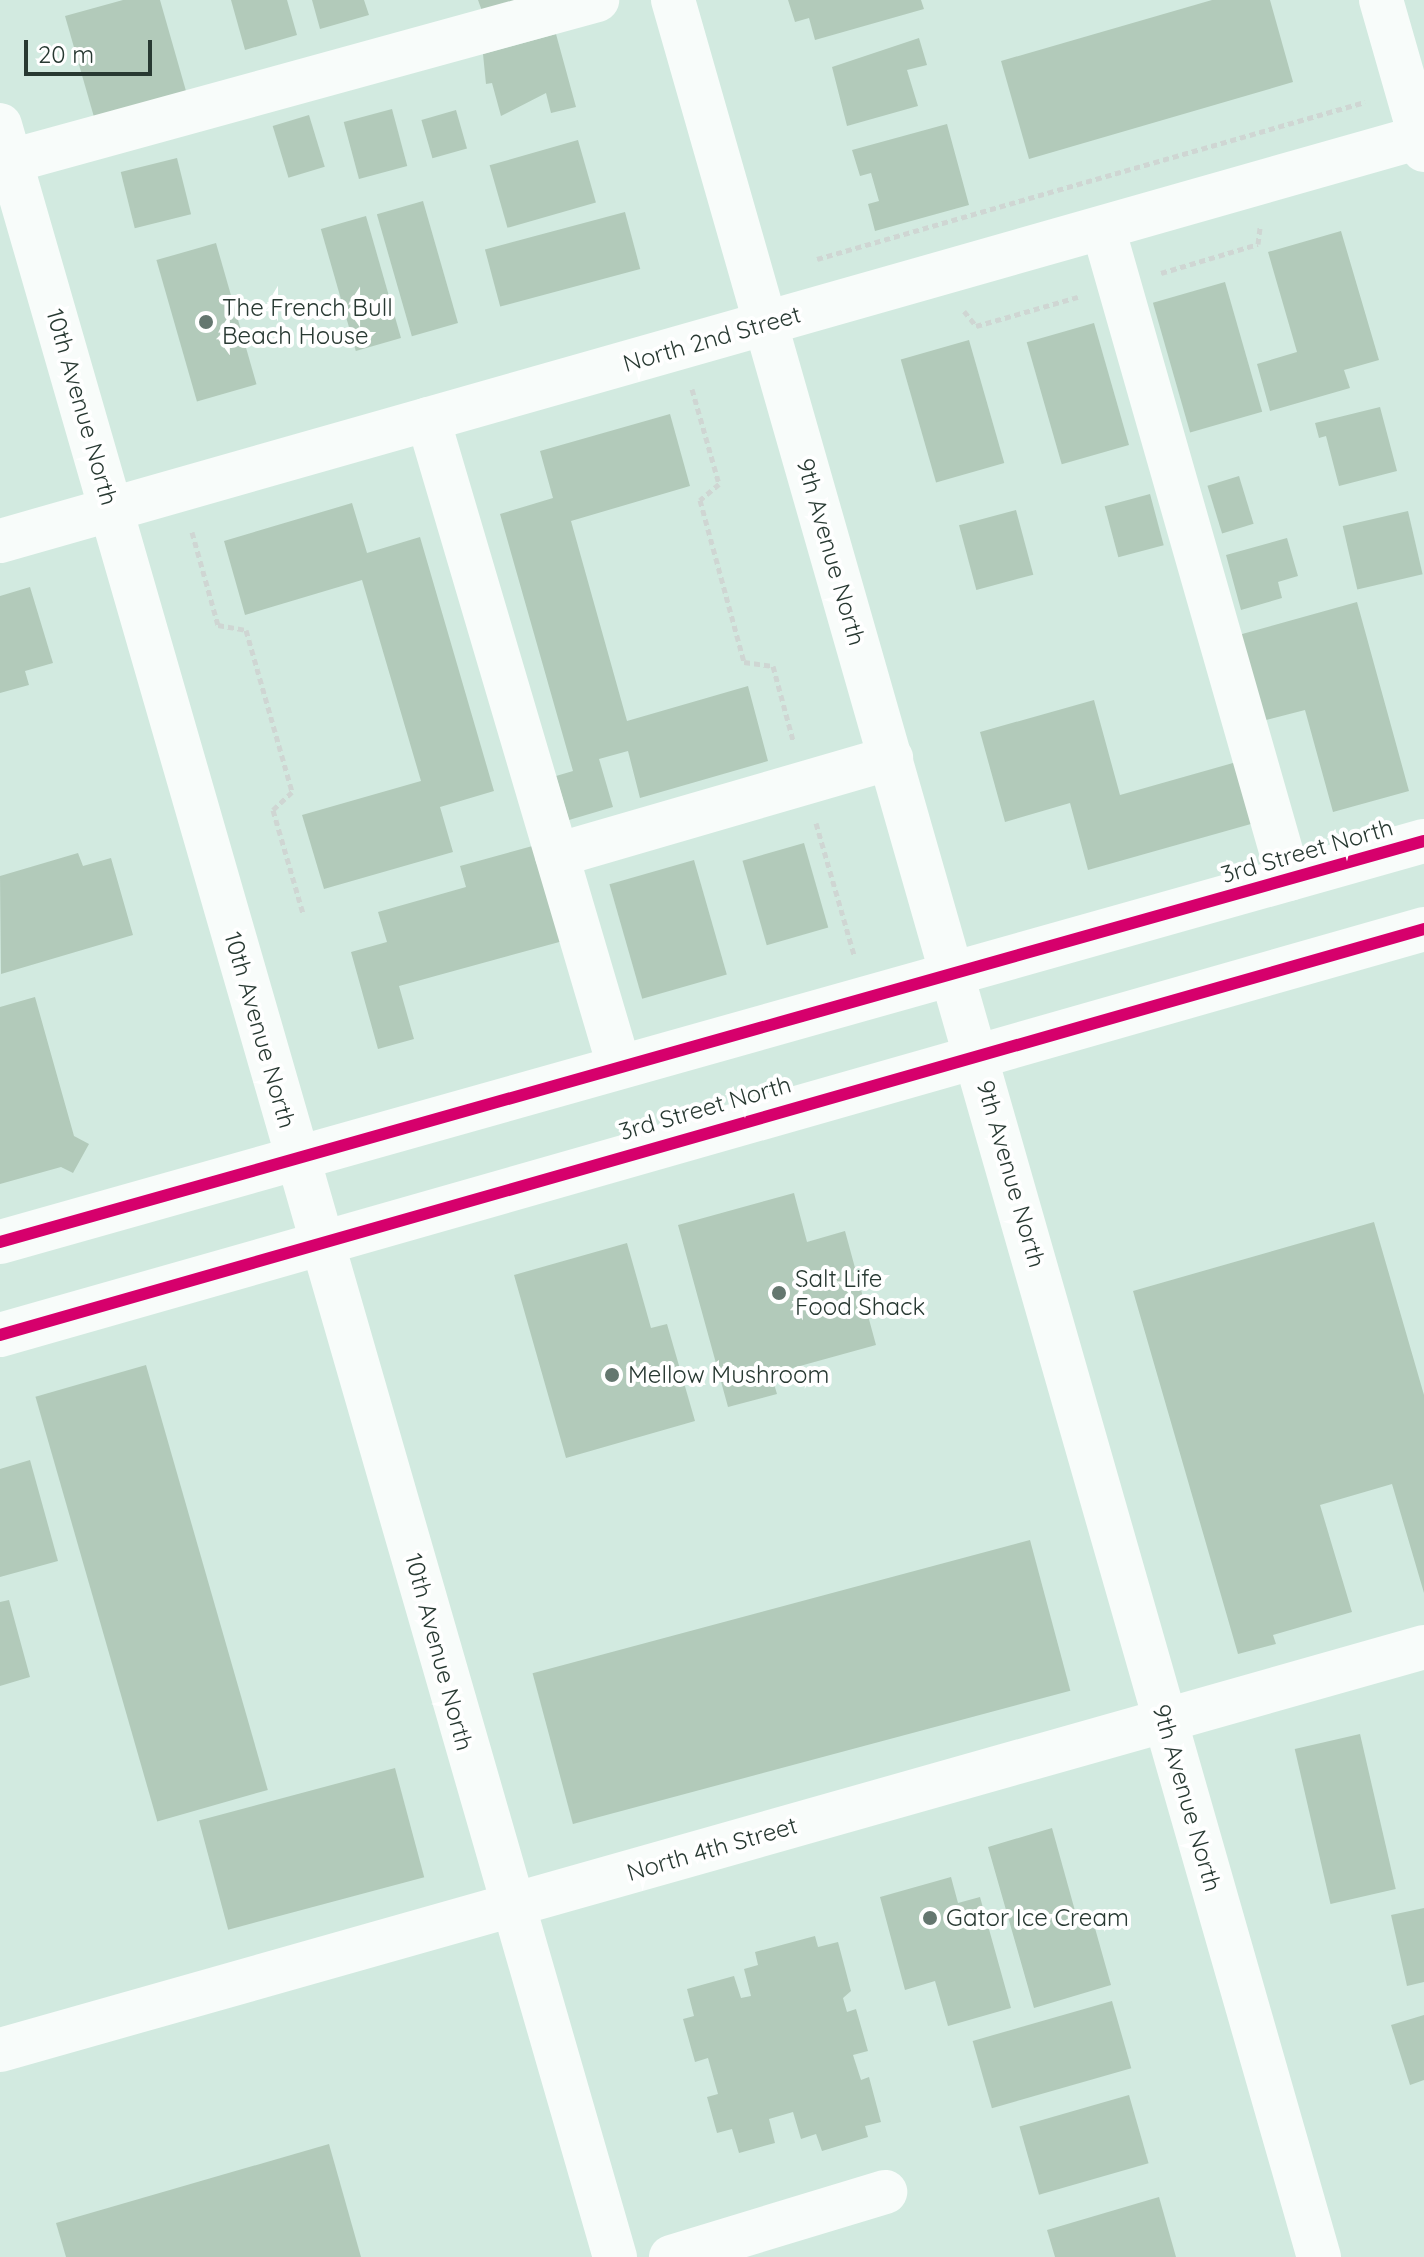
<!DOCTYPE html>
<style>
body{margin:0}
#map{position:relative;width:1424px;height:2257px;overflow:hidden;background:#d2eae0;font-family:Quicksand,sans-serif}
div>[style]{position:absolute}
.building>*{inset:0;background:#b2caba;transform-origin:0 0}
.path>*{height:5px;margin-top:-2.5px;transform-origin:0;background:repeating-linear-gradient(90deg,#cfd6d3 0 6px,transparent 0 10px)}
.minor>*{height:44px;margin:-22px;padding:0 22px;transform-origin:22px;border-radius:22px;background:#f8fcfa}
.major>*{height:44px;margin:-22px;padding:0 22px;transform-origin:22px;border-radius:22px;background:#f8fcfa}
.cycleway>*{height:12px;margin:-6px;padding:0 6px;transform-origin:6px;border-radius:6px;background:#d6006c}
.dots>*{width:22px;height:22px;translate:-50% -50%;box-sizing:border-box;border:4px solid #fff;border-radius:50%}
span{translate:-50% -50%;white-space:nowrap;text-align:center;line-height:1.15;-webkit-text-stroke:8px #fff;paint-order:stroke}
.poi-label{font-size:24px;color:#283932}
.left{translate:0 -50%;text-align:left}
.street-label{font-size:24px;color:#283932}
.scale{position:absolute;left:24px;top:40px;width:128px;height:36px;box-sizing:border-box;border:4px solid #283932;border-top:0;padding-left:10px;font-size:24px;line-height:28px;white-space:nowrap;color:#283932;-webkit-text-stroke:6px #fff;paint-order:stroke}
</style>
<div id="map">
<div class="building">
<div style="clip-path:polygon(123px 0,160px 0,186px 91px,94px 117px,65px 16px)"></div>
<div style="clip-path:polygon(231px 0,287px 0,297px 35px,245px 50px)"></div>
<div style="clip-path:polygon(312px 0,364px 0,369px 15px,320px 29px)"></div>
<div style="clip-path:polygon(478px 0,519px 0,482px 11px)"></div>
<div style="clip-path:polygon(788px 0,921px 0,924px 9px,815px 40px,809px 18px,795px 22px)"></div>
<div style="clip-path:polygon(1212px 0,1270px 0,1293px 82px,1029px 159px,1001px 61px)"></div>
<div style="clip-path:polygon(556px 34px,576px 107px,551px 113px,546px 93px,501px 116px,492px 83px,486px 84px,483px 54px)"></div>
<div style="clip-path:polygon(919px 38px,927px 65px,907px 70px,918px 106px,847px 126px,832px 67px)"></div>
<div style="left:392px;top:109px;width:59px;height:50px;rotate:75deg"></div>
<div style="left:456px;top:110px;width:40px;height:36px;rotate:74deg"></div>
<div style="left:309px;top:115px;width:54px;height:38px;rotate:73deg"></div>
<div style="clip-path:polygon(947px 124px,969px 205px,875px 231px,868px 204px,879px 201px,871px 173px,860px 176px,852px 150px)"></div>
<div style="left:578px;top:140px;width:65px;height:92px;rotate:74deg"></div>
<div style="left:177px;top:158px;width:58px;height:58px;rotate:76deg"></div>
<div style="left:423px;top:201px;width:127px;height:48px;rotate:74deg"></div>
<div style="left:625px;top:212px;width:59px;height:145px;rotate:75deg"></div>
<div style="left:366px;top:216px;width:127px;height:47px;rotate:74deg"></div>
<div style="clip-path:polygon(1341px 231px,1379px 360px,1344px 370px,1350px 388px,1270px 411px,1257px 364px,1297px 352px,1268px 252px)"></div>
<div style="left:216px;top:243px;width:147px;height:62px;rotate:74deg"></div>
<div style="left:1225px;top:282px;width:135px;height:75px;rotate:74deg"></div>
<div style="left:1094px;top:323px;width:127px;height:70px;rotate:74deg"></div>
<div style="left:969px;top:340px;width:128px;height:71px;rotate:74deg"></div>
<div style="clip-path:polygon(1380px 407px,1397px 471px,1339px 486px,1326px 436px,1319px 438px,1315px 423px)"></div>
<div style="clip-path:polygon(670px 414px,690px 486px,571px 521px,627px 721px,748px 686px,768px 761px,640px 798px,628px 751px,599px 759px,613px 807px,569px 820px,556px 776px,573px 771px,500px 514px,553px 498px,540px 451px)"></div>
<div style="left:1239px;top:476px;width:50px;height:33px;rotate:73deg"></div>
<div style="left:1150px;top:494px;width:53px;height:47px;rotate:75deg"></div>
<div style="clip-path:polygon(352px 503px,367px 553px,420px 537px,494px 791px,440px 807px,453px 852px,324px 889px,302px 815px,421px 781px,362px 580px,245px 615px,224px 541px)"></div>
<div style="left:1016px;top:510px;width:67px;height:59px;rotate:75deg"></div>
<div style="left:1408px;top:511px;width:65px;height:67px;rotate:77deg"></div>
<div style="clip-path:polygon(1287px 538px,1298px 576px,1278px 582px,1282px 598px,1241px 610px,1226px 555px)"></div>
<div style="clip-path:polygon(30px 587px,53px 663px,25px 671px,29px 685px,0 693px,0 596px)"></div>
<div style="clip-path:polygon(1357px 602px,1409px 791px,1333px 812px,1305px 710px,1258px 722px,1235px 636px)"></div>
<div style="clip-path:polygon(1094px 700px,1120px 795px,1240px 761px,1258px 822px,1088px 870px,1070px 803px,1005px 822px,980px 732px)"></div>
<div style="left:804px;top:843px;width:88px;height:64px;rotate:74deg"></div>
<div style="clip-path:polygon(536px 845px,563px 941px,399px 986px,414px 1039px,378px 1049px,351px 952px,387px 942px,378px 912px,466px 887px,460px 866px)"></div>
<div style="clip-path:polygon(78px 853px,83px 866px,111px 858px,133px 935px,1px 974px,0 876px)"></div>
<div style="left:694px;top:860px;width:119px;height:88px;rotate:74deg"></div>
<div style="clip-path:polygon(35px 997px,74px 1136px,89px 1144px,73px 1173px,61px 1167px,0 1184px,0 1007px)"></div>
<div style="clip-path:polygon(794px 1193px,807px 1242px,845px 1231px,876px 1345px,771px 1374px,777px 1394px,728px 1407px,678px 1225px)"></div>
<div style="clip-path:polygon(1374px 1222px,1424px 1395px,1424px 1593px,1392px 1484px,1320px 1505px,1352px 1612px,1273px 1635px,1276px 1644px,1238px 1654px,1133px 1291px)"></div>
<div style="clip-path:polygon(627px 1243px,651px 1328px,667px 1324px,695px 1421px,566px 1458px,514px 1275px)"></div>
<div style="left:146px;top:1365px;width:442px;height:115px;rotate:74deg"></div>
<div style="clip-path:polygon(30px 1460px,58px 1561px,0 1577px,0 1469px)"></div>
<div style="left:1030px;top:1540px;width:156px;height:515px;rotate:75deg"></div>
<div style="clip-path:polygon(9px 1600px,30px 1677px,0 1686px,0 1602px)"></div>
<div style="left:1360px;top:1734px;width:159px;height:67px;rotate:77deg"></div>
<div style="left:395px;top:1768px;width:113px;height:203px;rotate:75deg"></div>
<div style="clip-path:polygon(1052px 1828px,1077px 1918px,1091px 1914px,1111px 1985px,1034px 2008px,988px 1847px)"></div>
<div style="clip-path:polygon(951px 1877px,958px 1903px,980px 1897px,1011px 2008px,948px 2026px,935px 1981px,905px 1990px,880px 1897px)"></div>
<div style="clip-path:polygon(1424px 1908px,1424px 1982px,1407px 1986px,1391px 1915px)"></div>
<div style="clip-path:polygon(815px 1936px,818px 1947px,838px 1942px,851px 1991px,843px 1998px,847px 2012px,856px 2009px,868px 2051px,853px 2055px,861px 2080px,869px 2077px,881px 2122px,865px 2126px,868px 2137px,822px 2151px,816px 2134px,801px 2139px,793px 2112px,769px 2119px,775px 2143px,739px 2153px,732px 2129px,717px 2133px,707px 2097px,718px 2094px,708px 2058px,695px 2062px,683px 2019px,694px 2016px,687px 1989px,734px 1976px,741px 1998px,751px 1996px,744px 1969px,758px 1965px,755px 1952px)"></div>
<div style="left:1112px;top:2001px;width:70px;height:145px;rotate:74deg"></div>
<div style="clip-path:polygon(1424px 2015px,1424px 2080px,1410px 2085px,1391px 2025px)"></div>
<div style="left:1129px;top:2095px;width:71px;height:114px;rotate:74deg"></div>
<div style="clip-path:polygon(329px 2144px,361px 2257px,66px 2257px,56px 2223px)"></div>
<div style="clip-path:polygon(1159px 2197px,1176px 2257px,1055px 2257px,1047px 2230px)"></div>
</div>
<div class="path">
<div style="left:817px;top:259px;width:570px;rotate:-15.99deg"></div>
<div style="left:1161px;top:273px;width:101px;rotate:-16.6deg"></div>
<div style="left:1258px;top:244px;width:17px;rotate:-83deg"></div>
<div style="left:964px;top:311px;width:19px;rotate:51deg"></div>
<div style="left:976px;top:326px;width:106px;rotate:-15.9deg"></div>
<div style="left:692px;top:389px;width:99px;rotate:74.1deg"></div>
<div style="left:719px;top:484px;width:25px;rotate:140deg"></div>
<div style="left:700px;top:500px;width:168px;rotate:74.8deg"></div>
<div style="left:744px;top:662px;width:29px;rotate:8deg"></div>
<div style="left:773px;top:666px;width:77px;rotate:74.9deg"></div>
<div style="left:192px;top:532px;width:97px;rotate:74.4deg"></div>
<div style="left:218px;top:625px;width:28px;rotate:10deg"></div>
<div style="left:246px;top:630px;width:168px;rotate:74.1deg"></div>
<div style="left:292px;top:792px;width:26px;rotate:137deg"></div>
<div style="left:273px;top:810px;width:107px;rotate:73.8deg"></div>
<div style="left:816px;top:823px;width:137px;rotate:73.9deg"></div>
</div>
<div class="minor">
<div style="left:673px;top:0;width:2348px;rotate:74.03deg"></div>
<div style="left:1381px;top:0;width:156px;rotate:74deg"></div>
<div style="left:0;top:125px;width:2219px;rotate:73.91deg"></div>
<div style="left:11px;top:161px;width:608px;rotate:-15.36deg"></div>
<div style="left:1103px;top:228px;width:677px;rotate:74.05deg"></div>
<div style="left:428px;top:419px;width:675px;rotate:73.55deg"></div>
<div style="left:0;top:541px;width:1480px;rotate:-15.88deg"></div>
<div style="left:557px;top:855px;width:348px;rotate:-16.2deg"></div>
<div style="left:0;top:2050px;width:1480px;rotate:-15.8deg"></div>
<div style="left:671px;top:2257px;width:224px;rotate:-16.9deg"></div>
</div>
<div class="major">
<div style="left:0;top:1242px;width:1479px;rotate:-15.73deg"></div>
<div style="left:0;top:1335px;width:1481px;rotate:-15.91deg"></div>
</div>
<div class="cycleway">
<div style="left:0;top:1242px;width:1479px;rotate:-15.73deg"></div>
<div style="left:0;top:1335px;width:1481px;rotate:-15.91deg"></div>
</div>
<div class="dots">
<div style="left:206px;top:322px;background:#64776f"></div>
<div style="left:779px;top:1293px;background:#64776f"></div>
<div style="left:612px;top:1375px;background:#64776f"></div>
<div style="left:930px;top:1918px;background:#64776f"></div>
</div>
<div class="poi-label">
<span class="left" style="left:222px;top:322px">The French Bull<br>Beach House</span>
<span class="left" style="left:795px;top:1293px">Salt Life<br>Food Shack</span>
<span class="left" style="left:628px;top:1375px">Mellow Mushroom</span>
<span class="left" style="left:946px;top:1918px">Gator Ice Cream</span>
</div>
<div class="street-label">
<span style="left:712px;top:339px;rotate:-16deg">North 2nd Street</span>
<span style="left:82px;top:407px;rotate:74deg">10th Avenue North</span>
<span style="left:831px;top:552px;rotate:74deg">9th Avenue North</span>
<span style="left:1307px;top:851px;rotate:-16deg">3rd Street North</span>
<span style="left:260px;top:1030px;rotate:74deg">10th Avenue North</span>
<span style="left:705px;top:1108px;rotate:-16deg">3rd Street North</span>
<span style="left:1011px;top:1174px;rotate:74deg">9th Avenue North</span>
<span style="left:439px;top:1652px;rotate:75deg">10th Avenue North</span>
<span style="left:1187px;top:1798px;rotate:74deg">9th Avenue North</span>
<span style="left:712px;top:1849px;rotate:-16deg">North 4th Street</span>
</div>
<div class="scale">20 m</div>
</div>
